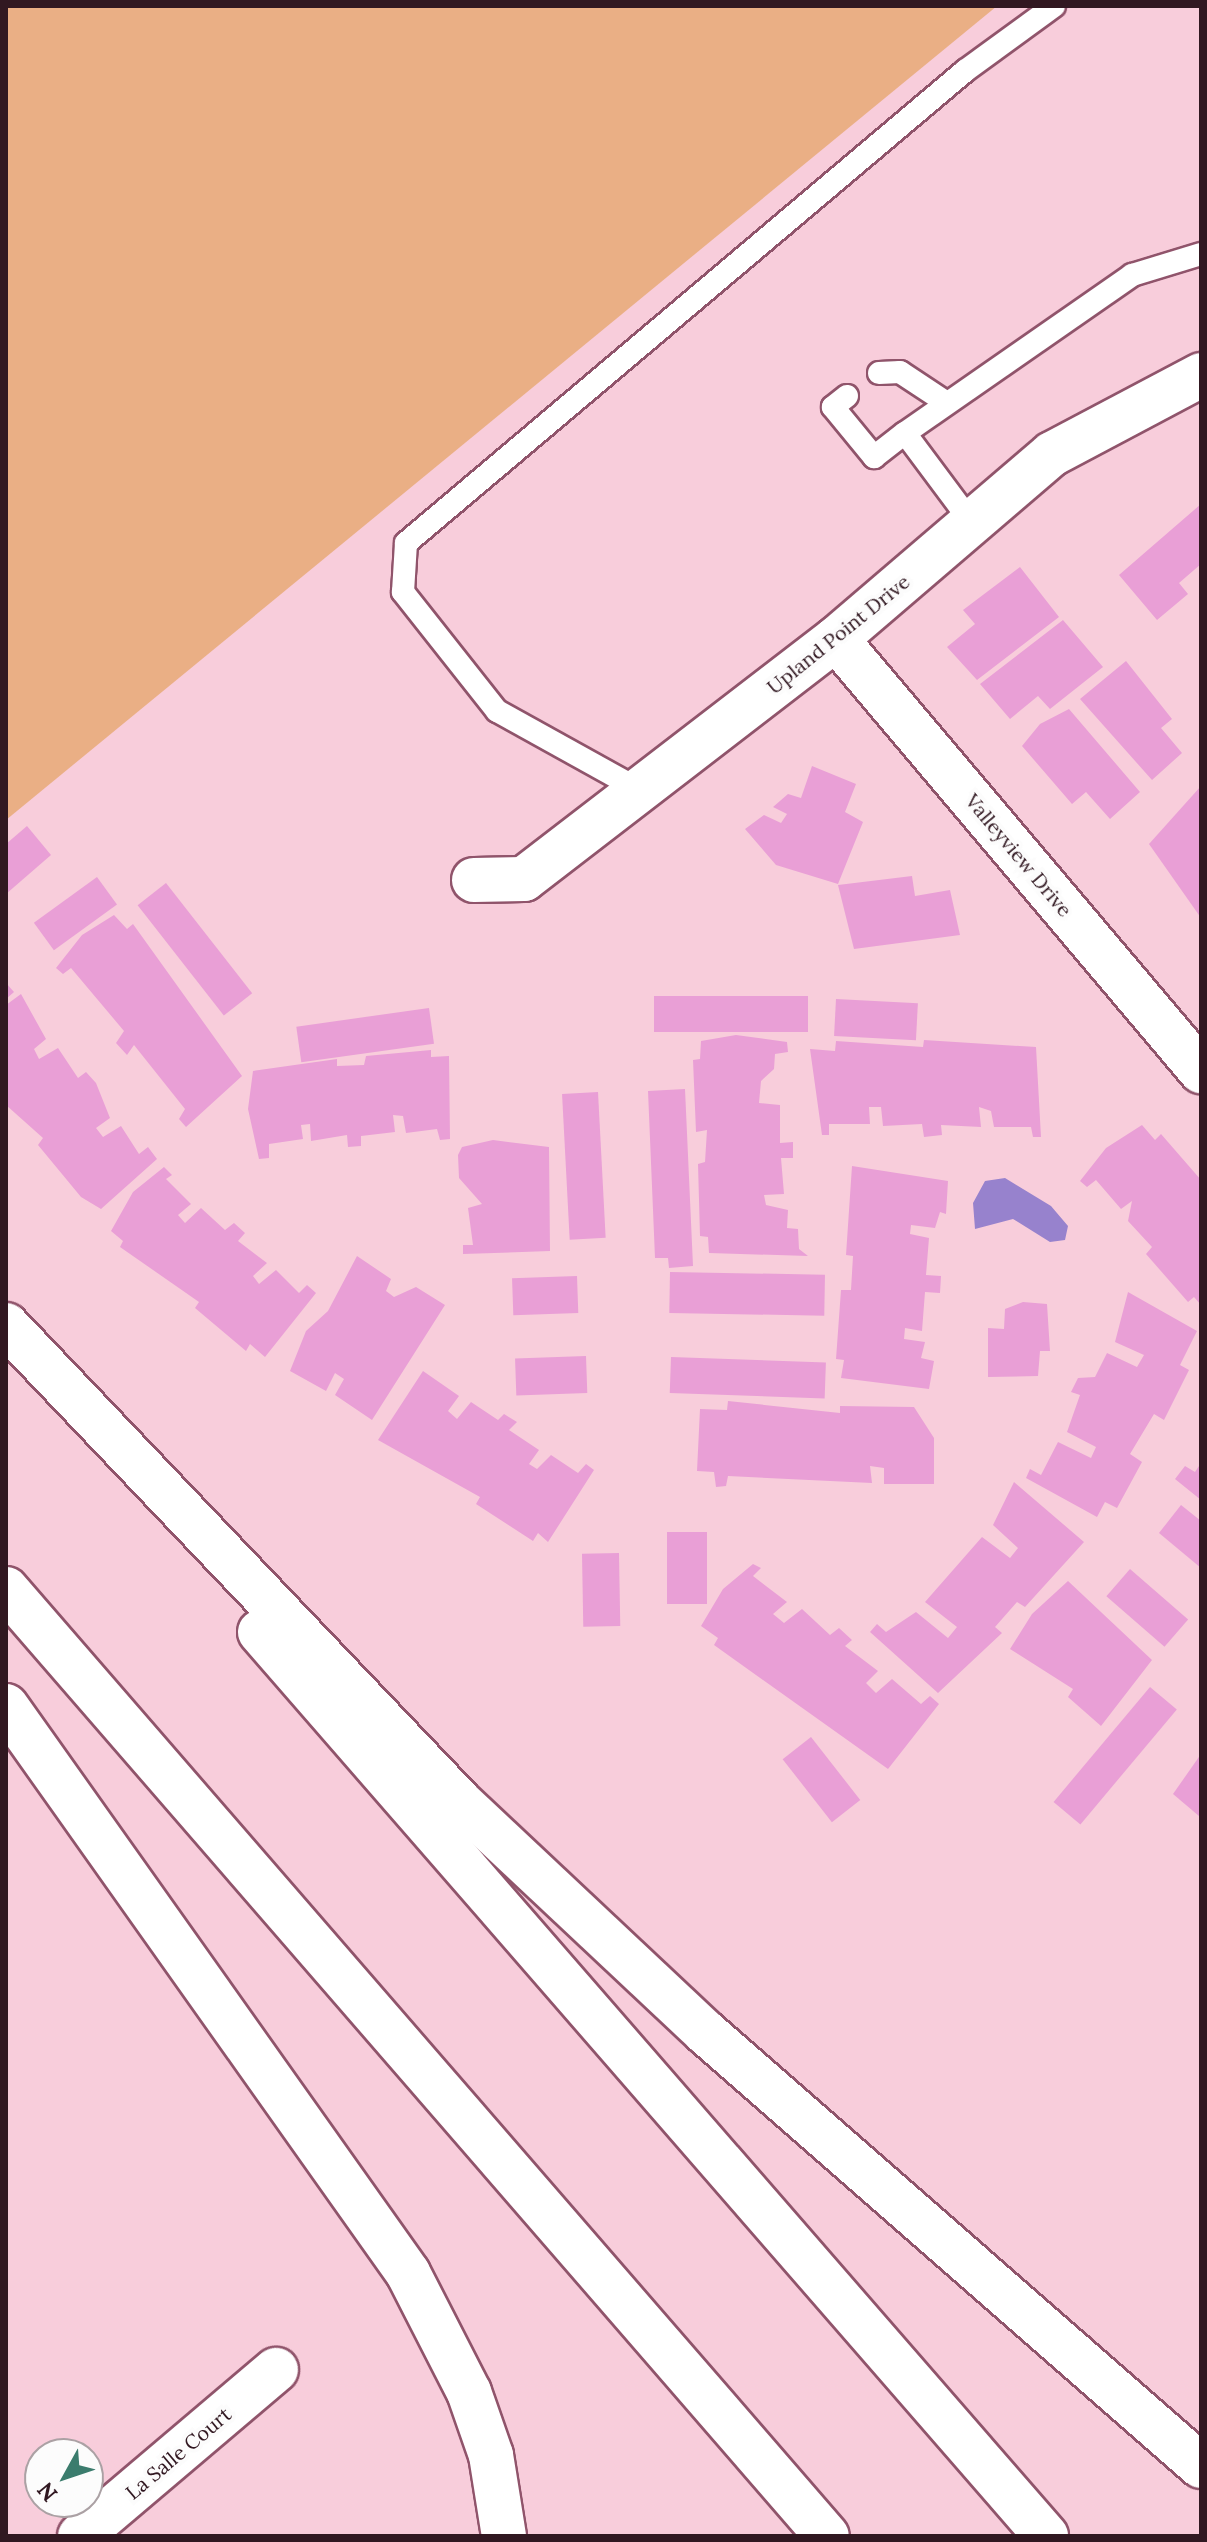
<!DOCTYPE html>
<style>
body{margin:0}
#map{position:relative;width:1207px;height:2542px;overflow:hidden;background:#f8cddb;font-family:Lora,serif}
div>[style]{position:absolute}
.green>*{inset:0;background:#eaaf85}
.water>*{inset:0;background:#9782cd}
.building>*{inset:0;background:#e99fd6;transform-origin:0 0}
.roads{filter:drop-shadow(2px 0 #90546b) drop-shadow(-2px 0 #90546b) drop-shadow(0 2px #90546b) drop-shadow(0 -2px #90546b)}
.service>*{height:22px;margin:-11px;padding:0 11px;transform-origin:11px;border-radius:11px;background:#fff}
.minor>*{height:44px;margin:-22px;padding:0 22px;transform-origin:22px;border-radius:22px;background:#fff}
.motorway>*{height:44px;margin:-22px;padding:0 22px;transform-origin:22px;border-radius:22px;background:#fff}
span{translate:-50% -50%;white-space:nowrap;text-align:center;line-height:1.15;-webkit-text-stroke:8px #fcfcfc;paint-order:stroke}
.street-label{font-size:20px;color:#311821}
.frame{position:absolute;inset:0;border:8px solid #311821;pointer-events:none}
.north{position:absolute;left:24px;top:2438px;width:80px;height:80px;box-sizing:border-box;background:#fcfcfc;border:2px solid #aba1a4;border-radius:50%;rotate:230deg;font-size:22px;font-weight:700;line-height:32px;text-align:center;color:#311821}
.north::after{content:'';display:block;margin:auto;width:28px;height:36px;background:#3b7c6d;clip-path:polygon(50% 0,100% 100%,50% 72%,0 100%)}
</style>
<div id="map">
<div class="green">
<div style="clip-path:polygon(6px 6px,997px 6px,6px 820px)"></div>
</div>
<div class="water">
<div style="clip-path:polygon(1005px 1178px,1051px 1206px,1068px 1226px,1065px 1240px,1050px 1242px,1013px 1219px,975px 1229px,973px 1203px,985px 1181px)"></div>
</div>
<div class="building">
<div style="clip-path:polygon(1201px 504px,1201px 564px,1179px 583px,1188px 594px,1157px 620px,1119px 575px)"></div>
<div style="clip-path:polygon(1020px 567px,1059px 617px,977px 680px,947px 647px,975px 624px,963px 610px)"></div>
<div style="clip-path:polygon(1063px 620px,1103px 667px,1050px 709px,1038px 696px,1010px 719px,980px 684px)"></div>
<div style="clip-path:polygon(1126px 661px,1172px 719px,1161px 728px,1182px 753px,1152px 780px,1080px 699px)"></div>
<div style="clip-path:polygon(1069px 709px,1140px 792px,1110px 819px,1086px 792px,1072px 804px,1022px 746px,1040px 724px)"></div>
<div style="clip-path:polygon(812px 766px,856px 784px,845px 812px,863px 822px,838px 884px,776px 865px,745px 829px,764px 815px,781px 823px,787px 814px,773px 807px,788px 794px,801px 798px)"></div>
<div style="clip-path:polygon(1201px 786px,1201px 918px,1149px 844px)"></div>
<div style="clip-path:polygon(27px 826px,51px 855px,6px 894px,6px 844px)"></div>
<div style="clip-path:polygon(912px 876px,915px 896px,950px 890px,960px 935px,854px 949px,838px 885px)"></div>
<div style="left:97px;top:877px;width:34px;height:78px;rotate:54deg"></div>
<div style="left:166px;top:883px;width:140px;height:36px;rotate:52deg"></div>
<div style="clip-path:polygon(114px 915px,127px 929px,133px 924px,242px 1076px,186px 1127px,179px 1119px,185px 1109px,134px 1045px,127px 1055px,116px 1043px,124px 1031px,71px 968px,63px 974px,56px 968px,82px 935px)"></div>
<div style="clip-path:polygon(6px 983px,14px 992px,6px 999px)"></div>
<div style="clip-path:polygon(21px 994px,46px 1039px,34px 1049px,39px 1059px,58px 1048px,78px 1078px,86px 1072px,96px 1083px,110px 1118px,96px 1128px,103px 1137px,121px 1126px,139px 1154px,148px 1147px,157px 1159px,101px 1209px,81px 1197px,38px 1145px,43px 1138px,6px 1105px,6px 1005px)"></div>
<div style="left:654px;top:996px;width:154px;height:36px"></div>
<div style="left:836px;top:999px;width:82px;height:37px;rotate:3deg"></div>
<div style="left:429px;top:1008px;width:36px;height:134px;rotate:82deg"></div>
<div style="clip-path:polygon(736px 1035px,787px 1042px,788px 1052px,775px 1054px,774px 1069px,761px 1081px,759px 1103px,780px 1105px,780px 1143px,793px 1142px,793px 1158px,781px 1158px,784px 1194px,764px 1195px,766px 1205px,788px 1210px,787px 1228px,798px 1229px,799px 1249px,808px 1256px,709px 1253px,708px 1237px,700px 1236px,698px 1164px,705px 1162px,707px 1130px,696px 1132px,693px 1060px,700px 1059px,701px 1041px)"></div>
<div style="clip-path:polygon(924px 1040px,1036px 1047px,1041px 1137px,1033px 1137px,1031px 1127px,994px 1127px,991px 1111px,979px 1107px,981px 1127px,941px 1125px,942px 1135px,924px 1137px,922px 1124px,883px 1126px,881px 1107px,869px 1107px,870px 1124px,829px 1124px,829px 1135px,822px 1135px,810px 1049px,835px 1051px,836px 1041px,923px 1047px)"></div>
<div style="clip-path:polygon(431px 1050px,431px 1057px,449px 1056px,450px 1139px,440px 1140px,437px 1129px,406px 1133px,403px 1116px,393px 1115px,395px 1132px,361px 1136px,361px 1146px,348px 1147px,347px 1135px,311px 1141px,310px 1124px,301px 1125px,303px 1139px,269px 1144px,269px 1158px,259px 1159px,248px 1109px,253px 1071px,337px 1059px,337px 1066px,364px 1065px,366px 1056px)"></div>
<div style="clip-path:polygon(685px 1089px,693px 1266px,669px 1268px,668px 1258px,655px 1258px,648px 1091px)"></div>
<div style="left:598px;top:1092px;width:146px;height:36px;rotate:87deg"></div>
<div style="clip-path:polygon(1142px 1125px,1155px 1140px,1161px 1134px,1201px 1180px,1201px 1305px,1194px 1297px,1188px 1302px,1146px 1254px,1152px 1247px,1128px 1221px,1132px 1201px,1121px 1209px,1096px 1180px,1087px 1187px,1080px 1181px,1106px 1148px)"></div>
<div style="clip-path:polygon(493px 1140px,549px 1147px,550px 1251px,463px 1254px,463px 1245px,473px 1245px,468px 1208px,482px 1204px,459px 1178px,458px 1155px,462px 1147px)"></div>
<div style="clip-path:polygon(852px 1166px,948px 1181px,946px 1214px,940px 1212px,935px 1228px,911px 1225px,910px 1234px,929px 1238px,926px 1275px,941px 1276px,940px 1293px,925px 1292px,922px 1331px,905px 1328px,904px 1339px,925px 1342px,921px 1358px,934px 1361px,929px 1389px,841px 1378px,844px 1360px,836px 1359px,841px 1290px,851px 1290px,853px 1256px,846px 1255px)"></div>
<div style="clip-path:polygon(164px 1167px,172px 1175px,166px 1179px,191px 1204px,178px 1215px,185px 1223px,201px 1208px,225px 1230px,234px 1223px,245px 1233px,238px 1241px,267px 1263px,253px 1276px,259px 1284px,276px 1270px,299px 1293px,307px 1285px,316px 1293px,265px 1357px,250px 1344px,246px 1351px,195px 1308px,199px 1302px,120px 1247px,123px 1241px,111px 1231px,133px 1192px)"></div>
<div style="clip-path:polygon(357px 1256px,391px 1279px,386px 1291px,394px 1297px,416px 1287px,445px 1305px,372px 1420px,335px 1395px,344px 1379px,335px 1373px,326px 1391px,290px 1371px,306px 1331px,328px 1311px)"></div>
<div style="left:670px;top:1272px;width:155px;height:41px;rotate:1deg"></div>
<div style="left:577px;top:1276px;width:37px;height:65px;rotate:88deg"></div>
<div style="clip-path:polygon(1128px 1292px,1197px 1331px,1180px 1365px,1189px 1370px,1164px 1420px,1154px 1414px,1130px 1454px,1142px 1462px,1117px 1508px,1105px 1502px,1097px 1517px,1026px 1478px,1030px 1469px,1041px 1475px,1058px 1442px,1091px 1458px,1096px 1447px,1067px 1432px,1080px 1395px,1071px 1392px,1078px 1378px,1095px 1377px,1107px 1353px,1137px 1367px,1144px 1355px,1115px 1342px)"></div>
<div style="clip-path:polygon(1023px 1302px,1047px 1304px,1050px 1351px,1040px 1351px,1038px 1376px,988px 1377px,988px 1328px,1004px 1329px,1005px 1309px)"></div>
<div style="left:586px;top:1356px;width:37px;height:71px;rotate:88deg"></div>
<div style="left:671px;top:1357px;width:155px;height:36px;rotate:2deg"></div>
<div style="clip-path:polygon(423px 1371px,459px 1396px,448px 1411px,457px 1419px,471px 1402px,498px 1420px,504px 1414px,517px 1422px,509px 1430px,539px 1450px,529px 1464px,537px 1469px,551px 1455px,578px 1473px,586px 1464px,594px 1470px,548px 1542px,538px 1533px,533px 1541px,476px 1504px,480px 1497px,378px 1440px)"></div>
<div style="clip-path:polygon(728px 1401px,840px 1413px,840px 1406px,914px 1407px,934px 1438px,934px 1484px,884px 1484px,884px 1468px,870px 1466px,872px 1483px,728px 1476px,726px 1486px,716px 1487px,714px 1472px,697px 1471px,700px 1409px,727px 1410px)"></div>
<div style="clip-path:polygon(1201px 1463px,1201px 1500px,1175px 1479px,1185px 1466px,1195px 1472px)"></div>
<div style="clip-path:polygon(1014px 1482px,1084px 1542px,1025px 1607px,1017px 1602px,995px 1627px,1002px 1633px,938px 1693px,870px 1632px,877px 1624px,886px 1632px,916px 1612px,948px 1638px,957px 1627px,925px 1602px,982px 1537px,1010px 1558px,1018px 1548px,993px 1525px)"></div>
<div style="clip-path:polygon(1181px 1505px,1201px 1521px,1201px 1568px,1159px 1533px)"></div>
<div style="left:667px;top:1532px;width:40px;height:72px"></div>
<div style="left:619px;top:1553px;width:73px;height:37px;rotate:89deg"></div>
<div style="clip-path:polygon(753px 1564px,761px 1568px,753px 1576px,787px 1602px,773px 1614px,784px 1623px,802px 1609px,830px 1635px,839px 1628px,852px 1640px,845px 1646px,878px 1671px,866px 1683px,876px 1693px,892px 1679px,921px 1704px,930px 1696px,939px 1704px,888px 1769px,714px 1645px,718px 1638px,701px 1626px,723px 1589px)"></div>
<div style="left:1130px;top:1569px;width:77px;height:36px;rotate:41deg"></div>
<div style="clip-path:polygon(1068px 1581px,1152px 1660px,1101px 1726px,1068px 1697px,1073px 1689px,1010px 1649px,1032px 1614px)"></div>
<div style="left:1150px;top:1687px;width:35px;height:150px;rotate:40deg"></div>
<div style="left:811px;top:1737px;width:80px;height:36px;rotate:52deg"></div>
<div style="clip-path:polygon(1201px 1754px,1201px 1814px,1199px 1816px,1173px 1794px)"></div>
</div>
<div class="roads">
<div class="service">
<div style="left:879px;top:373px;width:21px;rotate:-3deg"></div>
<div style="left:900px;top:372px;width:56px;rotate:33.4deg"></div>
<div style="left:847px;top:396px;width:18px;rotate:142deg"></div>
<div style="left:833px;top:407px;width:65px;rotate:50.6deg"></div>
<div style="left:874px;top:457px;width:39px;rotate:-38deg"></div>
<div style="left:972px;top:523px;width:112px;rotate:-126.7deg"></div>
<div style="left:905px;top:433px;width:277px;rotate:-34.8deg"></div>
<div style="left:1132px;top:275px;width:72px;rotate:-16.9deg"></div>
<div style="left:638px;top:789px;width:161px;rotate:-151deg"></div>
<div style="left:497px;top:711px;width:152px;rotate:-128.3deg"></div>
<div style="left:403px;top:592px;width:49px;rotate:-86.5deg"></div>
<div style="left:406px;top:543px;width:732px;rotate:-40.18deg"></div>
<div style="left:965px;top:71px;width:110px;rotate:-36.1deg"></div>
</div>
<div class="minor">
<div style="left:836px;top:639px;width:566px;rotate:49.81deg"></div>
<div style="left:474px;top:880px;width:50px;rotate:-1.1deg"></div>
<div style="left:524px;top:879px;width:394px;rotate:-37.6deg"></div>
<div style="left:836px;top:639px;width:284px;rotate:-40.6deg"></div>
<div style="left:1052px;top:454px;width:169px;rotate:-27.9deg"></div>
<div style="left:80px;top:2536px;width:257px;rotate:-40.3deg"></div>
</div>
<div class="motorway">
<div style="left:6px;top:1325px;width:657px;rotate:46.42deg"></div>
<div style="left:459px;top:1801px;width:337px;rotate:43.2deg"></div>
<div style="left:705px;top:2032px;width:659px;rotate:41.19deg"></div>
<div style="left:6px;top:1589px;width:1253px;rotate:49.08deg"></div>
<div style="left:260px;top:1632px;width:1198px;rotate:48.99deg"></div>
<div style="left:6px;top:1706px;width:695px;rotate:54.66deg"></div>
<div style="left:408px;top:2273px;width:134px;rotate:62.9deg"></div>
<div style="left:469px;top:2392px;width:67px;rotate:70.8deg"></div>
<div style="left:491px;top:2455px;width:82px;rotate:80.9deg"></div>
</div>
</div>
<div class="street-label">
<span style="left:838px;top:634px;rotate:-39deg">Upland Point Drive</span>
<span style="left:1019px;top:855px;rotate:50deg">Valleyview Drive</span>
<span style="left:178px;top:2453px;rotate:-40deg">La Salle Court</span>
</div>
<div class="frame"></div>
<div class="north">N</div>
</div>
